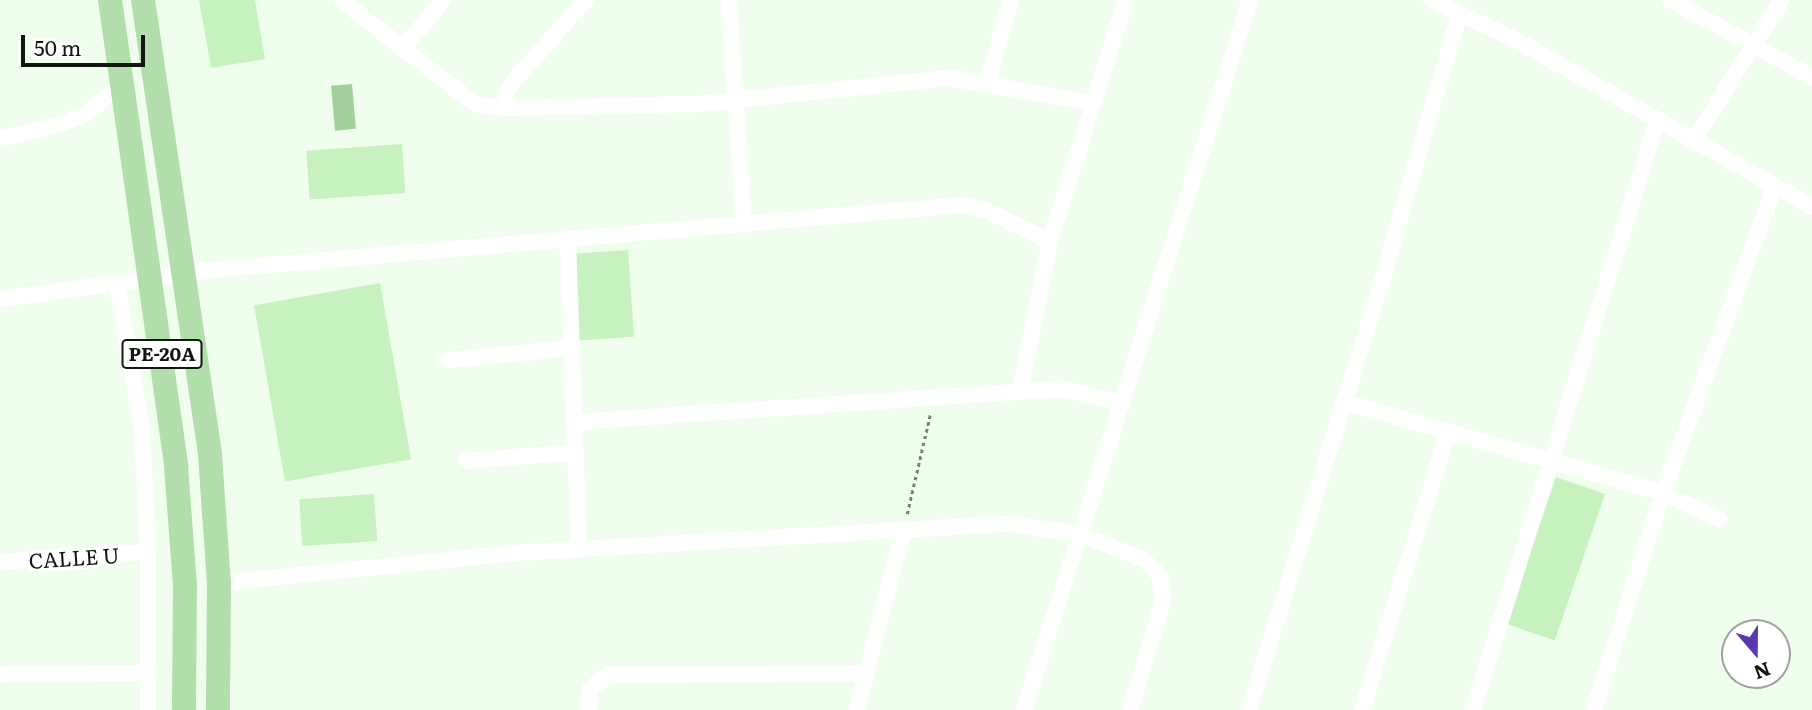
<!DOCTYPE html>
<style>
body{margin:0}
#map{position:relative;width:1812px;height:710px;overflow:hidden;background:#f0ffed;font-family:Literata,serif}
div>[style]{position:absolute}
.green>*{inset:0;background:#c7f2bf;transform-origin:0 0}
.water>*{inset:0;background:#a3cf9c;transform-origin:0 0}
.path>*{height:2.5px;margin-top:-1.25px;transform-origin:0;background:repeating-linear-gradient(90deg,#778175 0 3.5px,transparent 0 7px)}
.minor>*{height:16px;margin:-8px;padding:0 8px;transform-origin:8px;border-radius:8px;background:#fff}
.trunk>*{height:24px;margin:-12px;padding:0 12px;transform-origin:12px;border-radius:12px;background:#b2deab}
span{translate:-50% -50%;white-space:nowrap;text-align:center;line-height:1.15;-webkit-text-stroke:7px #fff;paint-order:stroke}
.shield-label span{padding:2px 5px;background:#fff;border:2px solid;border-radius:5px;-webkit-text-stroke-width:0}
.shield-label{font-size:19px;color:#111610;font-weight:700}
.street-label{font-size:21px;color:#111610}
.north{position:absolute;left:1721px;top:619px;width:70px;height:70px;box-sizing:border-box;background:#fff;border:2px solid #a0a29f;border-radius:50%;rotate:160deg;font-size:19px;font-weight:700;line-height:28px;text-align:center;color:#111610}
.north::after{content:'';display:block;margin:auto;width:24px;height:32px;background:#5a37af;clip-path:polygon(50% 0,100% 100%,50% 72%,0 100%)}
.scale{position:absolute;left:21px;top:35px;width:124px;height:32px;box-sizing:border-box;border:4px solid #111610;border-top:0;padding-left:9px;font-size:21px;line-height:24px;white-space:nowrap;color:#111610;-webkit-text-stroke:5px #fff;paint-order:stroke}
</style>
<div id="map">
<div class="green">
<div style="clip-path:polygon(199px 0,255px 0,265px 59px,211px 68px)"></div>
<div style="left:402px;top:144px;width:49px;height:96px;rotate:86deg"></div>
<div style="left:628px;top:250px;width:87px;height:55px;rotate:86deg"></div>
<div style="left:380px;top:283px;width:179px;height:128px;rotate:80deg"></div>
<div style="left:1556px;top:477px;width:52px;height:155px;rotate:19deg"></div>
<div style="left:374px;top:494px;width:47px;height:75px;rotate:86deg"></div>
</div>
<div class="water">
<div style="left:352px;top:84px;width:45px;height:21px;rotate:85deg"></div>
</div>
<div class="path">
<div style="left:907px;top:514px;width:102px;rotate:-76.9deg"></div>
</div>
<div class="minor">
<div style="left:341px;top:0;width:170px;rotate:37.8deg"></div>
<div style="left:475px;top:104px;width:30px;rotate:8deg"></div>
<div style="left:505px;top:108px;width:192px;rotate:-1.2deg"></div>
<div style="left:697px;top:104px;width:253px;rotate:-5.9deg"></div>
<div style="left:949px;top:78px;width:147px;rotate:9.8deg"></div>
<div style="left:729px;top:0;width:225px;rotate:86.2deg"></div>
<div style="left:1431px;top:0;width:94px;rotate:25.2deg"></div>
<div style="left:1516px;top:40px;width:340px;rotate:29.4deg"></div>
<div style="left:1670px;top:0;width:162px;rotate:28.5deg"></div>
<div style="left:403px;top:49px;width:63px;rotate:-50.8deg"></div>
<div style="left:987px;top:84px;width:87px;rotate:-74.1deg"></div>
<div style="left:505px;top:108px;width:14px;rotate:-86deg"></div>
<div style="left:506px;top:94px;width:15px;rotate:-58deg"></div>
<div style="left:514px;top:81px;width:108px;rotate:-48.4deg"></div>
<div style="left:0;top:139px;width:64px;rotate:-13.6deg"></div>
<div style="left:62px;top:124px;width:26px;rotate:-23deg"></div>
<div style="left:86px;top:114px;width:48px;rotate:-40deg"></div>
<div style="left:1693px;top:141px;width:167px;rotate:-57.7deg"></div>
<div style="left:568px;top:239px;width:311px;rotate:88deg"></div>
<div style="left:0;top:299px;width:118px;rotate:-7.8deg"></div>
<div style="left:447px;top:360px;width:126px;rotate:-5.5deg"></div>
<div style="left:1020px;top:391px;width:153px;rotate:-78.7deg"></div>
<div style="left:1050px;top:241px;width:253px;rotate:-72.5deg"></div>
<div style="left:1344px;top:402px;width:332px;rotate:15.9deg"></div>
<div style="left:1663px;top:493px;width:62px;rotate:24.9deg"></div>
<div style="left:574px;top:422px;width:491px;rotate:-3.9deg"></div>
<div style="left:1064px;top:389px;width:60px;rotate:14.5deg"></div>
<div style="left:466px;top:461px;width:110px;rotate:-4.7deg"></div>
<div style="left:0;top:562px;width:148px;rotate:-3.9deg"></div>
<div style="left:219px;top:583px;width:297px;rotate:-5.8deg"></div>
<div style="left:514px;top:553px;width:495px;rotate:-3.4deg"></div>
<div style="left:1008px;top:524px;width:73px;rotate:7.9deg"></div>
<div style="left:1080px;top:534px;width:72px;rotate:21.9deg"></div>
<div style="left:1147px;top:561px;width:22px;rotate:51deg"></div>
<div style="left:1161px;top:578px;width:23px;rotate:85deg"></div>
<div style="left:1163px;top:601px;width:114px;rotate:106.8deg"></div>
<div style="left:0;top:674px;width:149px;rotate:-0.4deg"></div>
<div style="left:148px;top:710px;width:158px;rotate:-90deg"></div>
<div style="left:148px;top:552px;width:123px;rotate:-92.8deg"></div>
<div style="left:142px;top:429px;width:148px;rotate:-99.7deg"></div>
<div style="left:117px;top:283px;width:105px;rotate:-7.7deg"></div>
<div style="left:221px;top:269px;width:745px;rotate:-4.93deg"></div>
<div style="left:963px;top:205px;width:23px;rotate:13deg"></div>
<div style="left:985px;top:210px;width:72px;rotate:25.5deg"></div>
<div style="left:589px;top:710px;width:21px;rotate:-87deg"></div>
<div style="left:590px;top:689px;width:23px;rotate:-38deg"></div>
<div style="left:608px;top:675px;width:258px;rotate:-0.4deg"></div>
<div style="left:857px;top:710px;width:185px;rotate:-75.6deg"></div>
<div style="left:1024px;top:710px;width:745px;rotate:-72.34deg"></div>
<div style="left:1249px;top:710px;width:461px;rotate:-72.8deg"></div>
<div style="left:1385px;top:270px;width:265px;rotate:-73.8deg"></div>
<div style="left:1362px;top:710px;width:290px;rotate:-72.8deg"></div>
<div style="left:1473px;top:710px;width:616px;rotate:-72.62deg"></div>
<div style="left:1594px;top:710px;width:228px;rotate:-72.4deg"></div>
<div style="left:1663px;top:493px;width:327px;rotate:-70deg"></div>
</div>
<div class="trunk">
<div style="left:110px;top:0;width:471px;rotate:81.9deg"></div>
<div style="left:176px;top:466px;width:121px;rotate:85.7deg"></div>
<div style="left:185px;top:587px;width:123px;rotate:90.5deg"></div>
<div style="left:143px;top:0;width:460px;rotate:81.6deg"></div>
<div style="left:210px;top:455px;width:128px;rotate:86deg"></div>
<div style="left:219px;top:583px;width:127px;rotate:90.5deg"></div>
</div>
<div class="shield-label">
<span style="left:162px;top:354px">PE-20A</span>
</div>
<div class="street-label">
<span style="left:74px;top:557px;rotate:-4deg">CALLE U</span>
</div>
<div class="north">N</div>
<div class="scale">50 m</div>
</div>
